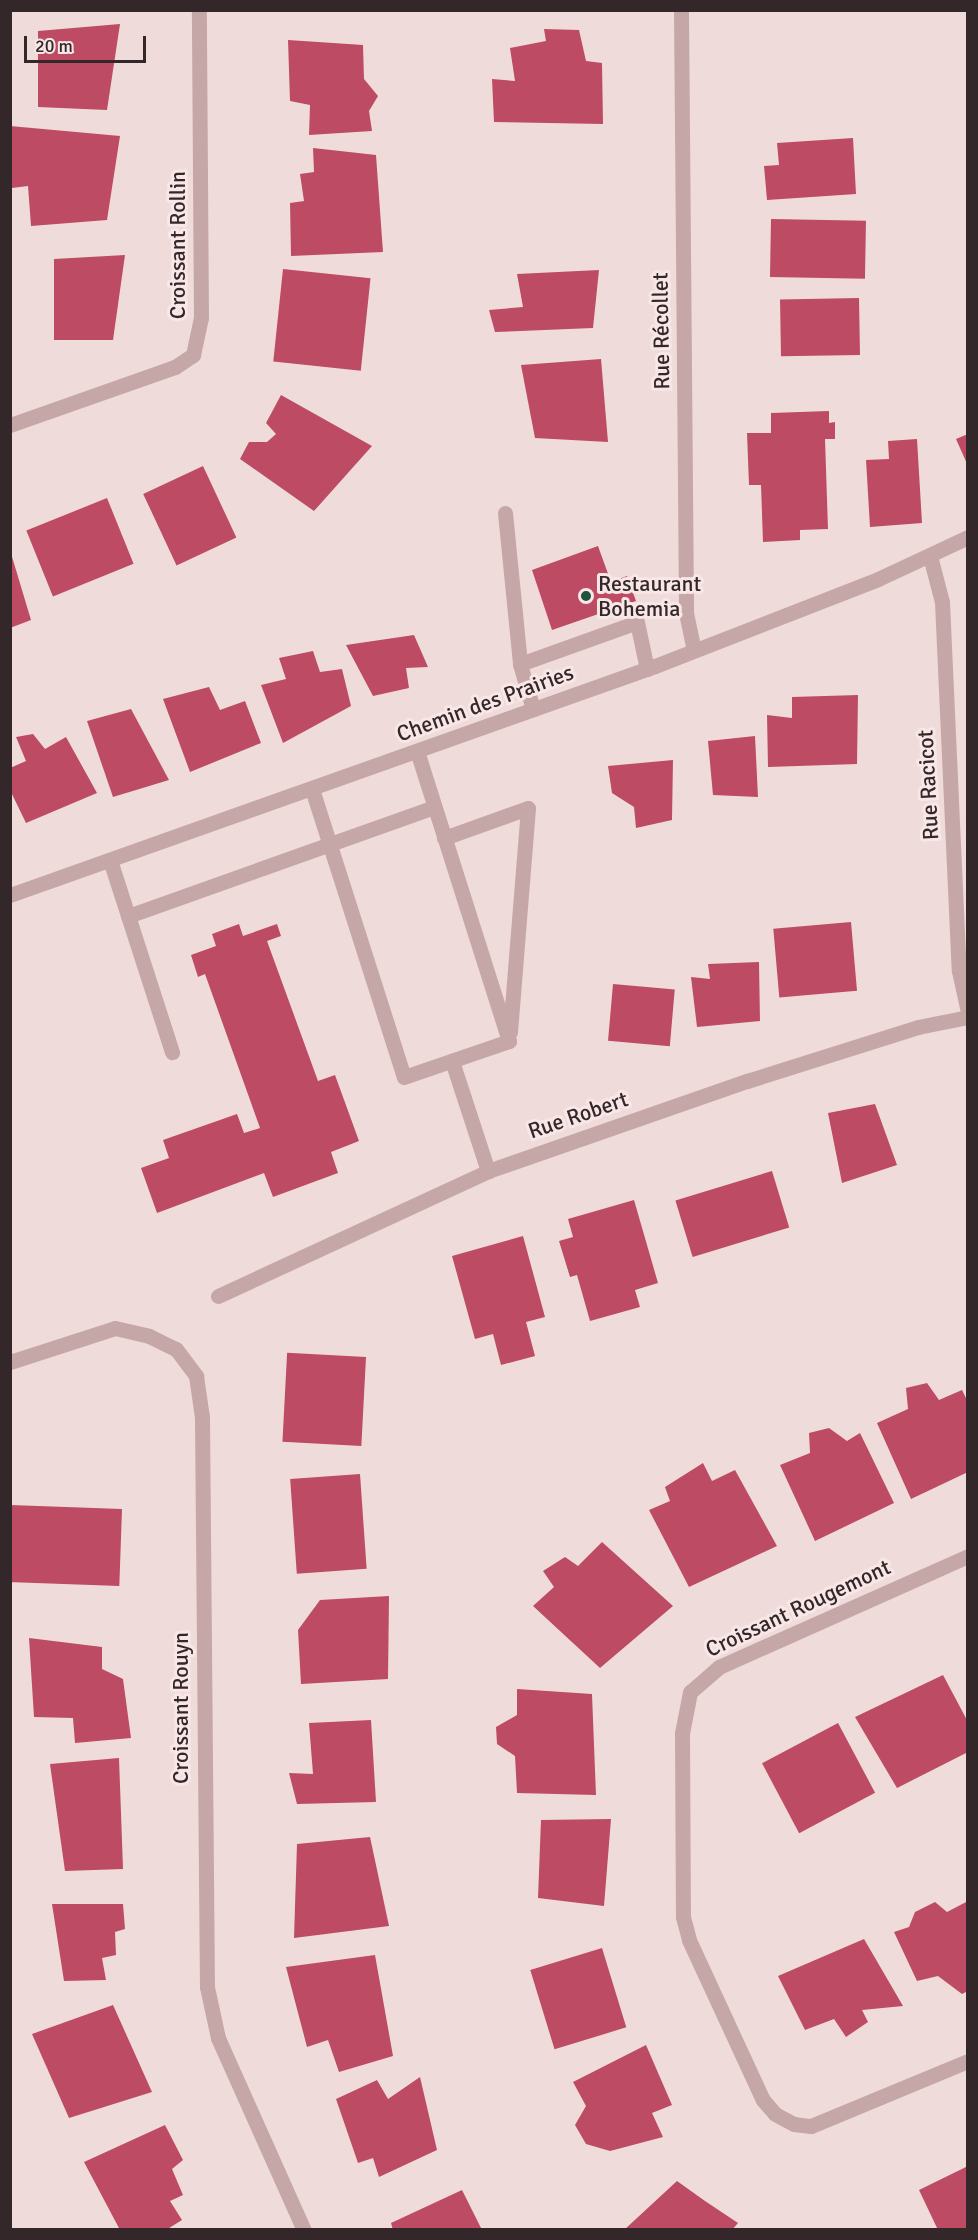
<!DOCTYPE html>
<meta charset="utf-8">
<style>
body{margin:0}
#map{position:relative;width:978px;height:2240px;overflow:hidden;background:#efdcda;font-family:Signika,sans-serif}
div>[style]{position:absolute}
.building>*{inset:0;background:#bd4b63;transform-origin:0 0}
.minor>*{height:15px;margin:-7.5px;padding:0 7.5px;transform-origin:7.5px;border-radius:7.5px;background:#c6a7a7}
.dots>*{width:16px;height:16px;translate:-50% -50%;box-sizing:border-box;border:3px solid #f8e7e6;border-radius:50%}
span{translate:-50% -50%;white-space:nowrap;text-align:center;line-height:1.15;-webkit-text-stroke:6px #f8e7e6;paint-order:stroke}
.street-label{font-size:22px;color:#332729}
.poi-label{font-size:22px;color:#332729}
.left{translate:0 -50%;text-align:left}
.frame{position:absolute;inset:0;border:12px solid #332729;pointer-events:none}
.scale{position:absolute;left:24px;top:36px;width:122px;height:27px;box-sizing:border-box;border:3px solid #332729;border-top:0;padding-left:8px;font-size:18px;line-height:21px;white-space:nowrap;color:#332729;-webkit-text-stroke:4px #f8e7e6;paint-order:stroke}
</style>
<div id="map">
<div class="building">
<div style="clip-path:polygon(120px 24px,107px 110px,38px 107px,38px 31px)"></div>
<div style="clip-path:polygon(544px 29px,579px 30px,586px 61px,602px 63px,603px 124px,494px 122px,492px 79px,515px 81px,510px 48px,546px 41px)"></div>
<div style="clip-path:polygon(288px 40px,363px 45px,364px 79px,378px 96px,369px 111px,372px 131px,309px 135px,310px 105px,290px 101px)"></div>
<div style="clip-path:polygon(10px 126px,120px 136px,107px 220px,31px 226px,28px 186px,12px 188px)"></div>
<div style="clip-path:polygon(853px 138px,856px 194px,767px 200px,764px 166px,779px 165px,777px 143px)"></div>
<div style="clip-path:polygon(313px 148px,376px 155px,383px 252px,291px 256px,290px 203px,304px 201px,300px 174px,314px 172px)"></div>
<div style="left:771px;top:219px;width:95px;height:58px;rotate:1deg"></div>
<div style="clip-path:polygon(125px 255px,113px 340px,54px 340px,54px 259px)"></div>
<div style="left:283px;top:269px;width:88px;height:93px;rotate:6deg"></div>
<div style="clip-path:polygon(599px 270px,593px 328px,495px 332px,489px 310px,523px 307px,517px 274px)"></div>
<div style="left:859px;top:298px;width:57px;height:79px;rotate:89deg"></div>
<div style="clip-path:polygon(601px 359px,608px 442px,535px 438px,521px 365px)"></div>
<div style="clip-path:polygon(281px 395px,372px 446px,314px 511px,240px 459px,249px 442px,267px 442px,276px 434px,266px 423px)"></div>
<div style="clip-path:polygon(829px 411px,829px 423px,835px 422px,835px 439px,825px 439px,828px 529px,800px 530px,800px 540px,763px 542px,761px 485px,749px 485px,747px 433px,771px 433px,771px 413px)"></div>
<div style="clip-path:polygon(968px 434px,968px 466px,956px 439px)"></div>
<div style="clip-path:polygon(917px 439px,922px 523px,870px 527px,866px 460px,889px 459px,888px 441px)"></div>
<div style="left:203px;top:466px;width:79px;height:66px;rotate:65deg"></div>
<div style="left:107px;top:498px;width:71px;height:87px;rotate:68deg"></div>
<div style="clip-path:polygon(598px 546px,611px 582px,627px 576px,636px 601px,552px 630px,532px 570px)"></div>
<div style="clip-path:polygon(10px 550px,31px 620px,10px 628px)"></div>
<div style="clip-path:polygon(414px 635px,428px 667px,406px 668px,409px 688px,373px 696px,346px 645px)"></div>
<div style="clip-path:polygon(313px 651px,320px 672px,342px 669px,351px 706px,283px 743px,261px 685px,286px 679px,279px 658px)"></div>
<div style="clip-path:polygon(209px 687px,220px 710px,245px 701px,261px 743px,190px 772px,163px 699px)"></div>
<div style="clip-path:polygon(858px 695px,857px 764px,768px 767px,767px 715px,792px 718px,792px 697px)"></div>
<div style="clip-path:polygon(131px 709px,169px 780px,113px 797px,87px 721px)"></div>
<div style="clip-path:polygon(33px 734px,45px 749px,66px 737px,97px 793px,26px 823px,10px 790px,10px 768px,26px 761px,16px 737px)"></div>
<div style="clip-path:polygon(755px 736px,758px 797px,713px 795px,708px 741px)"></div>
<div style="clip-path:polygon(673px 760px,672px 820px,636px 828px,634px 807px,612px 793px,608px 766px)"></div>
<div style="left:851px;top:922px;width:69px;height:78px;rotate:85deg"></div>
<div style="clip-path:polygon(239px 924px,243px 936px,277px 924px,281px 936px,267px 941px,318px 1081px,335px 1075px,359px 1141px,331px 1152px,338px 1173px,273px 1197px,264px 1173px,157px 1213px,141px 1168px,169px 1158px,163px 1140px,237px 1114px,244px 1133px,260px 1128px,205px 974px,198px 977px,191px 955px,216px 946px,212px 934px)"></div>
<div style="clip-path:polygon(759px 962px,760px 1021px,697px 1027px,691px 977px,710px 979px,708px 964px)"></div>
<div style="left:613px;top:984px;width:62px;height:57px;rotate:5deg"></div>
<div style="clip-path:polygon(875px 1104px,897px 1165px,842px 1183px,828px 1113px)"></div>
<div style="left:772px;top:1171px;width:59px;height:101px;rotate:73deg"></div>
<div style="clip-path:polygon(634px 1200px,658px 1283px,635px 1290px,640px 1307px,590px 1321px,577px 1275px,570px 1277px,559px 1241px,573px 1237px,568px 1219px)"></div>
<div style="clip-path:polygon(523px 1236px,545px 1317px,526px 1322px,535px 1356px,501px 1365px,493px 1334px,475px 1339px,452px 1256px)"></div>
<div style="left:366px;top:1357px;width:89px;height:79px;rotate:93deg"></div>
<div style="clip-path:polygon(927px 1383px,939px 1400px,962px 1390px,968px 1402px,968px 1472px,911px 1499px,877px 1423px,908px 1409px,906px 1388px)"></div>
<div style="clip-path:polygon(829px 1428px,847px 1441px,860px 1433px,894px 1503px,815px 1541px,780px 1465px,810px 1453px,809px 1433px)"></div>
<div style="clip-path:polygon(703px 1463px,712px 1481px,735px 1470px,777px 1546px,689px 1587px,649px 1510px,670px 1501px,665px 1487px)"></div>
<div style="left:360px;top:1474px;width:95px;height:70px;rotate:86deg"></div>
<div style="left:122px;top:1509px;width:77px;height:112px;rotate:92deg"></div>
<div style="clip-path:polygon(602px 1542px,673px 1606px,600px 1668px,533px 1606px,554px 1587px,543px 1571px,565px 1557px,578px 1566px)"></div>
<div style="clip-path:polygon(389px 1596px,388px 1679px,301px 1684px,298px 1630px,320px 1600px)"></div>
<div style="clip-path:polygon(29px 1638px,102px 1647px,102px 1669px,123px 1679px,131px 1738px,75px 1743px,73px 1718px,34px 1717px)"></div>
<div style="clip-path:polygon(943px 1675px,968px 1722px,968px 1752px,897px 1788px,855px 1717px)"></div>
<div style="clip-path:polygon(517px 1689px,592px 1694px,596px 1795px,517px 1793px,515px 1756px,497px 1744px,496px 1727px,517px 1715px)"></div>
<div style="clip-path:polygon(371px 1720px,376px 1802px,297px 1804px,289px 1773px,313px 1774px,309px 1723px)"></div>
<div style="left:838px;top:1723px;width:79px;height:86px;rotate:62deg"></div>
<div style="clip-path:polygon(119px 1758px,123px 1869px,65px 1871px,50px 1764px)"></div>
<div style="clip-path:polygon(611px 1819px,604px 1906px,538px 1898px,541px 1820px)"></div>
<div style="clip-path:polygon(370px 1837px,389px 1926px,294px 1938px,297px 1844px)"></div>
<div style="clip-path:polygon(968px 1901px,968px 1991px,962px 1994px,938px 1976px,917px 1981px,894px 1932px,909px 1927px,915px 1912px,935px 1902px,947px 1912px)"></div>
<div style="clip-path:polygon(52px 1904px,123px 1904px,125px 1929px,115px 1932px,116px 1955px,102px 1958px,106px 1980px,64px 1981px)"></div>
<div style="clip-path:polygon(864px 1939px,903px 2006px,862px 2010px,868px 2022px,846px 2037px,834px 2019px,805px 2030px,778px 1976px)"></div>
<div style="left:602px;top:1948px;width:83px;height:75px;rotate:73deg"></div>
<div style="clip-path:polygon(375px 1955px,393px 2056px,339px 2072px,328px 2040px,307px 2047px,286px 1967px)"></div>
<div style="clip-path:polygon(113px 2005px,152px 2092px,69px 2118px,32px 2034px)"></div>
<div style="clip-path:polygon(646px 2045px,672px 2105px,652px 2113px,663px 2137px,610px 2151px,586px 2144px,575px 2125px,586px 2106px,573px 2082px)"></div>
<div style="clip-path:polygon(420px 2077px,437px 2150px,379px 2177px,373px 2158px,358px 2163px,336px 2099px,377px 2080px,388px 2099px)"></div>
<div style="clip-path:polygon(165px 2125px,183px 2160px,172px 2169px,183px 2195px,170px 2201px,182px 2220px,166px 2230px,120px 2230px,84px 2162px)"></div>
<div style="clip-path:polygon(968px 2166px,968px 2230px,938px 2230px,919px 2190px)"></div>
<div style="clip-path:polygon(677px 2181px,705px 2201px,738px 2223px,732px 2230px,624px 2230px)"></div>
<div style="clip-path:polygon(462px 2190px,482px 2230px,393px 2230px,391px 2223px)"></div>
</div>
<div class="minor">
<div style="left:681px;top:10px;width:603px;rotate:89.52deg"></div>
<div style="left:686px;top:613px;width:38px;rotate:78deg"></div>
<div style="left:10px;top:425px;width:175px;rotate:-19.4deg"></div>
<div style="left:175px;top:367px;width:22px;rotate:-34deg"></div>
<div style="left:193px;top:355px;width:38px;rotate:-78deg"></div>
<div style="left:201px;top:318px;width:308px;rotate:-90.4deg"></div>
<div style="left:505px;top:513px;width:152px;rotate:84.3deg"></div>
<div style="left:520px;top:664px;width:47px;rotate:73.9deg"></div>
<div style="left:930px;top:556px;width:48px;rotate:75.4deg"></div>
<div style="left:942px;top:602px;width:369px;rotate:87.4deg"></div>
<div style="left:959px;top:971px;width:42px;rotate:77.6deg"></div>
<div style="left:520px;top:664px;width:124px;rotate:-19.7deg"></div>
<div style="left:637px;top:622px;width:48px;rotate:78deg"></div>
<div style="left:312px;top:789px;width:302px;rotate:72.3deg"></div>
<div style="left:404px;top:1077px;width:111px;rotate:-18.9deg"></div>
<div style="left:509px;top:1041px;width:304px;rotate:-107.6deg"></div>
<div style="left:444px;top:838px;width:89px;rotate:-19.7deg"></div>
<div style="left:528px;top:808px;width:225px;rotate:94.6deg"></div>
<div style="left:110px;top:860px;width:202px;rotate:72.1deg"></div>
<div style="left:10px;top:895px;width:684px;rotate:-19.55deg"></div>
<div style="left:655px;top:666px;width:239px;rotate:-21.3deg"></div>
<div style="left:878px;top:579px;width:99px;rotate:-25deg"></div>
<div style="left:128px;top:916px;width:325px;rotate:-19.6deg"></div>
<div style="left:452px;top:1061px;width:116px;rotate:71.9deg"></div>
<div style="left:218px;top:1296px;width:298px;rotate:-24.8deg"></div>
<div style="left:488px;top:1171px;width:274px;rotate:-19.2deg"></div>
<div style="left:747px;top:1081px;width:179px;rotate:-17.5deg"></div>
<div style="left:918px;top:1027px;width:51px;rotate:-11.3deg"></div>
<div style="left:10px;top:1362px;width:110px;rotate:-17.9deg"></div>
<div style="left:115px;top:1328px;width:35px;rotate:13deg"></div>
<div style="left:149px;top:1336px;width:30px;rotate:26deg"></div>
<div style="left:176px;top:1349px;width:34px;rotate:53deg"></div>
<div style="left:196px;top:1376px;width:41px;rotate:81.7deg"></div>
<div style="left:202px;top:1417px;width:570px;rotate:89.5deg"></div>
<div style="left:207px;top:1987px;width:52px;rotate:77.8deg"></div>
<div style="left:218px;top:2038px;width:210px;rotate:65.9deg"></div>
<div style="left:968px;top:1556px;width:273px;rotate:156deg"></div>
<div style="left:719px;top:1667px;width:38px;rotate:139deg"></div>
<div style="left:690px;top:1692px;width:42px;rotate:101deg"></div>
<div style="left:682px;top:1733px;width:184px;rotate:89.7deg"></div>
<div style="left:683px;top:1917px;width:24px;rotate:75deg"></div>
<div style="left:689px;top:1940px;width:176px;rotate:65.2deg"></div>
<div style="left:763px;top:2100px;width:18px;rotate:49deg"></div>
<div style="left:775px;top:2114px;width:21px;rotate:28deg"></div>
<div style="left:794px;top:2124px;width:17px;rotate:7deg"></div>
<div style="left:811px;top:2126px;width:170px;rotate:-22.5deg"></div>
</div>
<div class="dots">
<div style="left:586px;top:596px;background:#20523e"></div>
</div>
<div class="street-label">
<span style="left:178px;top:245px;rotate:-90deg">Croissant Rollin</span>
<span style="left:661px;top:331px;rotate:-91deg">Rue Récollet</span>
<span style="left:485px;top:703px;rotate:-20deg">Chemin des Prairies</span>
<span style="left:928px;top:785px;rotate:-93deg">Rue Racicot</span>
<span style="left:578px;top:1115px;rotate:-19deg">Rue Robert</span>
<span style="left:798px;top:1608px;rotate:-25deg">Croissant Rougemont</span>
<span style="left:181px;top:1708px;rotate:-90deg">Croissant Rouyn</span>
</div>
<div class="poi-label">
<span class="left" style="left:598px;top:596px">Restaurant<br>Bohemia</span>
</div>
<div class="frame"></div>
<div class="scale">20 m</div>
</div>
